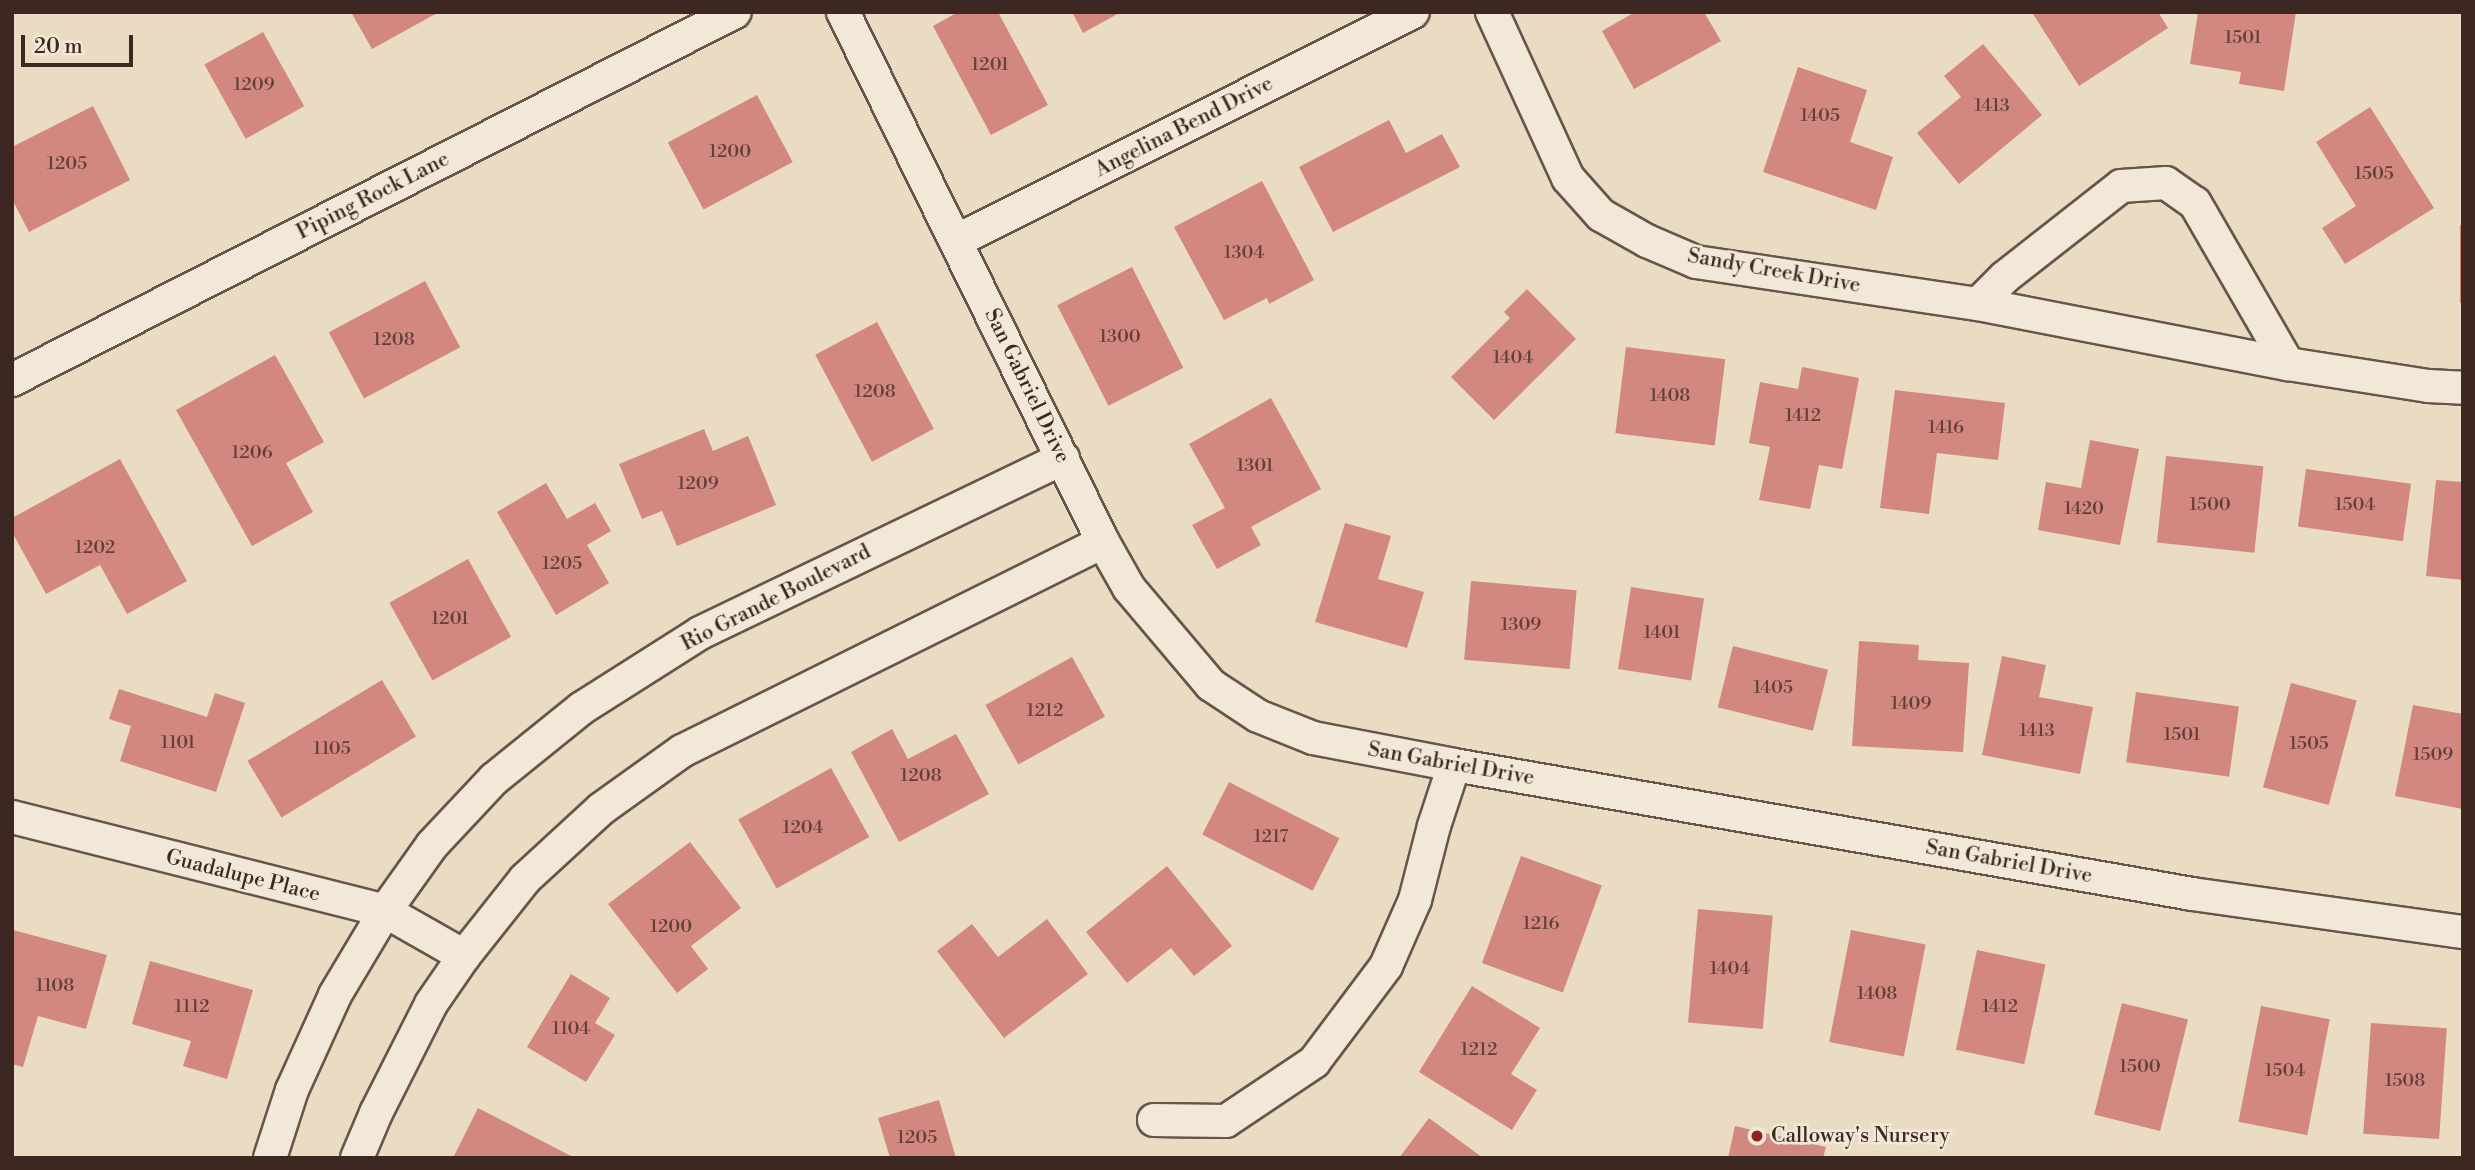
<!DOCTYPE html>
<style>
body{margin:0}
#map{position:relative;width:2475px;height:1170px;overflow:hidden;background:#eadbc3;font-family:"Libre Bodoni",serif}
div>[style]{position:absolute}
.building>*{inset:0;background:#d28880;transform-origin:0 0}
.roads{filter:drop-shadow(2px 0 #68554a) drop-shadow(-2px 0 #68554a) drop-shadow(0 2px #68554a) drop-shadow(0 -2px #68554a)}
.minor>*{height:32px;margin:-16px;padding:0 16px;transform-origin:16px;border-radius:16px;background:#f1e8d8}
.dots>*{width:19px;height:19px;translate:-50% -50%;box-sizing:border-box;border:4px solid #f1e8d8;border-radius:50%}
span{translate:-50% -50%;white-space:nowrap;text-align:center;line-height:1.15;-webkit-text-stroke:5px #f1e8d8;paint-order:stroke}
.number-label{font-size:18px;color:#624039}
.number-label span{-webkit-text-stroke-width:0}
.street-label{font-size:21px;color:#3c2821}
.poi-label{font-size:21px;color:#3c2821}
.left{translate:0 -50%;text-align:left}
.frame{position:absolute;inset:0;border:14px solid #3c2821;pointer-events:none}
.scale{position:absolute;left:21px;top:35px;width:112px;height:32px;box-sizing:border-box;border:4px solid #3c2821;border-top:0;padding-left:9px;font-size:21px;line-height:24px;white-space:nowrap;color:#3c2821;-webkit-text-stroke:5px #f1e8d8;paint-order:stroke}
</style>
<div id="map">
<div class="building">
<div style="clip-path:polygon(351px 12px,439px 12px,372px 49px)"></div>
<div style="clip-path:polygon(958px 12px,998px 12px,1048px 105px,991px 135px,933px 26px)"></div>
<div style="clip-path:polygon(1072px 12px,1121px 12px,1083px 33px)"></div>
<div style="clip-path:polygon(1635px 12px,1704px 12px,1721px 41px,1634px 89px,1602px 31px)"></div>
<div style="clip-path:polygon(2035px 12px,2158px 12px,2168px 28px,2079px 86px,2033px 14px)"></div>
<div style="clip-path:polygon(2198px 12px,2296px 12px,2284px 91px,2239px 84px,2241px 72px,2190px 64px)"></div>
<div style="left:263px;top:32px;width:85px;height:67px;rotate:61deg"></div>
<div style="clip-path:polygon(1983px 44px,2042px 115px,1959px 184px,1917px 133px,1961px 97px,1944px 76px)"></div>
<div style="clip-path:polygon(1798px 67px,1867px 90px,1850px 142px,1893px 157px,1876px 210px,1763px 172px)"></div>
<div style="left:757px;top:95px;width:76px;height:101px;rotate:62deg"></div>
<div style="clip-path:polygon(93px 106px,130px 180px,29px 232px,12px 199px,12px 147px)"></div>
<div style="clip-path:polygon(2370px 107px,2434px 208px,2345px 264px,2322px 228px,2356px 206px,2316px 142px)"></div>
<div style="clip-path:polygon(1389px 120px,1406px 153px,1442px 134px,1460px 167px,1333px 232px,1299px 167px)"></div>
<div style="clip-path:polygon(1262px 181px,1314px 280px,1269px 304px,1267px 298px,1224px 320px,1174px 227px)"></div>
<div style="left:2460px;top:225px;width:3px;height:78px"></div>
<div style="left:1132px;top:267px;width:113px;height:84px;rotate:63deg"></div>
<div style="left:425px;top:281px;width:75px;height:109px;rotate:62deg"></div>
<div style="clip-path:polygon(1527px 289px,1576px 339px,1494px 420px,1451px 377px,1510px 318px,1504px 312px)"></div>
<div style="left:877px;top:322px;width:121px;height:70px;rotate:62deg"></div>
<div style="left:1626px;top:347px;width:100px;height:87px;rotate:7deg"></div>
<div style="clip-path:polygon(275px 355px,324px 442px,286px 463px,313px 512px,252px 546px,176px 410px)"></div>
<div style="clip-path:polygon(1802px 367px,1859px 378px,1842px 469px,1819px 465px,1810px 509px,1759px 500px,1770px 447px,1749px 443px,1760px 382px,1798px 389px)"></div>
<div style="clip-path:polygon(1895px 390px,2005px 403px,1998px 460px,1937px 453px,1929px 514px,1880px 508px)"></div>
<div style="clip-path:polygon(1271px 398px,1321px 489px,1251px 527px,1261px 545px,1217px 569px,1192px 525px,1225px 508px,1189px 444px)"></div>
<div style="clip-path:polygon(704px 429px,713px 451px,748px 436px,776px 505px,677px 546px,662px 511px,642px 519px,619px 464px)"></div>
<div style="clip-path:polygon(2090px 440px,2139px 449px,2120px 545px,2038px 530px,2046px 482px,2081px 488px)"></div>
<div style="left:2166px;top:456px;width:98px;height:87px;rotate:6deg"></div>
<div style="clip-path:polygon(120px 459px,187px 581px,127px 614px,100px 565px,46px 594px,12px 532px,12px 518px)"></div>
<div style="left:2306px;top:469px;width:106px;height:58px;rotate:8deg"></div>
<div style="clip-path:polygon(2436px 480px,2463px 482px,2463px 580px,2426px 576px)"></div>
<div style="clip-path:polygon(546px 483px,567px 519px,595px 503px,611px 531px,587px 545px,609px 583px,556px 615px,497px 512px)"></div>
<div style="clip-path:polygon(1345px 523px,1391px 536px,1378px 579px,1424px 592px,1407px 648px,1315px 622px)"></div>
<div style="left:468px;top:559px;width:89px;height:90px;rotate:61deg"></div>
<div style="left:1471px;top:581px;width:106px;height:79px;rotate:5deg"></div>
<div style="left:1631px;top:587px;width:74px;height:83px;rotate:9deg"></div>
<div style="clip-path:polygon(1859px 641px,1919px 645px,1918px 660px,1969px 663px,1963px 752px,1852px 746px)"></div>
<div style="left:1733px;top:646px;width:98px;height:63px;rotate:14deg"></div>
<div style="clip-path:polygon(2002px 656px,2046px 665px,2039px 697px,2093px 707px,2080px 774px,1982px 755px)"></div>
<div style="left:1072px;top:657px;width:68px;height:99px;rotate:61deg"></div>
<div style="left:382px;top:680px;width:66px;height:157px;rotate:59deg"></div>
<div style="left:2291px;top:683px;width:68px;height:108px;rotate:15deg"></div>
<div style="clip-path:polygon(119px 689px,207px 717px,215px 693px,245px 703px,216px 792px,120px 761px,131px 726px,109px 719px)"></div>
<div style="left:2136px;top:692px;width:104px;height:71px;rotate:8deg"></div>
<div style="clip-path:polygon(2413px 705px,2463px 714px,2463px 809px,2395px 796px)"></div>
<div style="clip-path:polygon(892px 729px,908px 759px,956px 734px,989px 794px,899px 842px,851px 752px)"></div>
<div style="left:831px;top:768px;width:79px;height:106px;rotate:61deg"></div>
<div style="left:1229px;top:782px;width:124px;height:59px;rotate:27deg"></div>
<div style="clip-path:polygon(690px 842px,741px 908px,691px 946px,708px 969px,677px 993px,608px 904px)"></div>
<div style="left:1521px;top:856px;width:86px;height:114px;rotate:20deg"></div>
<div style="clip-path:polygon(1167px 866px,1232px 946px,1194px 976px,1171px 948px,1127px 983px,1086px 932px)"></div>
<div style="left:1698px;top:909px;width:75px;height:114px;rotate:5deg"></div>
<div style="clip-path:polygon(1047px 919px,1088px 974px,1004px 1038px,937px 951px,972px 924px,998px 957px)"></div>
<div style="clip-path:polygon(13px 930px,107px 955px,86px 1029px,38px 1016px,23px 1067px,12px 1064px)"></div>
<div style="left:1851px;top:930px;width:76px;height:114px;rotate:11deg"></div>
<div style="left:1977px;top:950px;width:70px;height:102px;rotate:12deg"></div>
<div style="clip-path:polygon(150px 961px,253px 990px,227px 1079px,183px 1066px,191px 1041px,132px 1024px)"></div>
<div style="clip-path:polygon(571px 974px,610px 998px,595px 1023px,615px 1035px,586px 1082px,527px 1047px)"></div>
<div style="clip-path:polygon(1472px 986px,1540px 1028px,1511px 1074px,1537px 1090px,1512px 1130px,1419px 1072px)"></div>
<div style="left:2122px;top:1003px;width:68px;height:115px;rotate:14deg"></div>
<div style="left:2261px;top:1006px;width:70px;height:118px;rotate:11deg"></div>
<div style="left:2371px;top:1023px;width:76px;height:111px;rotate:4deg"></div>
<div style="clip-path:polygon(939px 1100px,956px 1158px,890px 1158px,878px 1118px)"></div>
<div style="clip-path:polygon(478px 1108px,575px 1158px,453px 1158px)"></div>
<div style="clip-path:polygon(1429px 1118px,1483px 1158px,1399px 1158px)"></div>
<div style="clip-path:polygon(1735px 1126px,1826px 1147px,1823px 1158px,1728px 1158px)"></div>
</div>
<div class="roads">
<div class="minor">
<div style="left:843px;top:12px;width:590px;rotate:63.87deg"></div>
<div style="left:1103px;top:542px;width:53px;rotate:60.5deg"></div>
<div style="left:1129px;top:588px;width:127px;rotate:49.8deg"></div>
<div style="left:1211px;top:685px;width:56px;rotate:33.4deg"></div>
<div style="left:1258px;top:716px;width:59px;rotate:21.8deg"></div>
<div style="left:1313px;top:738px;width:144px;rotate:10.8deg"></div>
<div style="left:1454px;top:765px;width:749px;rotate:9.91deg"></div>
<div style="left:2192px;top:894px;width:274px;rotate:8deg"></div>
<div style="left:1492px;top:12px;width:183px;rotate:65.4deg"></div>
<div style="left:1568px;top:178px;width:50px;rotate:48.3deg"></div>
<div style="left:1601px;top:215px;width:53px;rotate:29.5deg"></div>
<div style="left:1647px;top:241px;width:53px;rotate:23.2deg"></div>
<div style="left:1696px;top:262px;width:285px;rotate:8.5deg"></div>
<div style="left:1978px;top:304px;width:316px;rotate:11deg"></div>
<div style="left:2288px;top:364px;width:142px;rotate:8.9deg"></div>
<div style="left:2428px;top:386px;width:35px;rotate:3deg"></div>
<div style="left:956px;top:241px;width:511px;rotate:-26.62deg"></div>
<div style="left:1978px;top:304px;width:38px;rotate:-45deg"></div>
<div style="left:2005px;top:277px;width:147px;rotate:-38.1deg"></div>
<div style="left:2121px;top:186px;width:45px;rotate:-3.8deg"></div>
<div style="left:2166px;top:183px;width:35px;rotate:35deg"></div>
<div style="left:2195px;top:203px;width:186px;rotate:60deg"></div>
<div style="left:12px;top:380px;width:811px;rotate:-26.98deg"></div>
<div style="left:12px;top:817px;width:385px;rotate:14.1deg"></div>
<div style="left:385px;top:911px;width:91px;rotate:29.7deg"></div>
<div style="left:1154px;top:1120px;width:72px;rotate:0.8deg"></div>
<div style="left:1226px;top:1121px;width:106px;rotate:-33.8deg"></div>
<div style="left:1314px;top:1062px;width:120px;rotate:-53.1deg"></div>
<div style="left:1386px;top:966px;width:72px;rotate:-66.3deg"></div>
<div style="left:1415px;top:900px;width:76px;rotate:-75.6deg"></div>
<div style="left:1434px;top:826px;width:64px;rotate:-71.8deg"></div>
<div style="left:270px;top:1158px;width:71px;rotate:-72.1deg"></div>
<div style="left:292px;top:1090px;width:104px;rotate:-65.6deg"></div>
<div style="left:335px;top:995px;width:98px;rotate:-59.2deg"></div>
<div style="left:385px;top:911px;width:81px;rotate:-54.5deg"></div>
<div style="left:432px;top:845px;width:91px;rotate:-46.8deg"></div>
<div style="left:494px;top:779px;width:113px;rotate:-38.9deg"></div>
<div style="left:582px;top:708px;width:140px;rotate:-32.4deg"></div>
<div style="left:700px;top:633px;width:403px;rotate:-25.7deg"></div>
<div style="left:357px;top:1158px;width:49px;rotate:-67.1deg"></div>
<div style="left:376px;top:1113px;width:122px;rotate:-63.2deg"></div>
<div style="left:431px;top:1004px;width:58px;rotate:-55.5deg"></div>
<div style="left:464px;top:956px;width:98px;rotate:-51.6deg"></div>
<div style="left:525px;top:879px;width:103px;rotate:-42.6deg"></div>
<div style="left:601px;top:809px;width:100px;rotate:-35.6deg"></div>
<div style="left:682px;top:751px;width:470px;rotate:-26.4deg"></div>
</div>
</div>
<div class="dots">
<div style="left:1757px;top:1136px;background:#8f2418"></div>
</div>
<div class="number-label">
<span style="left:2243px;top:38px">1501</span>
<span style="left:990px;top:65px">1201</span>
<span style="left:254px;top:85px">1209</span>
<span style="left:1992px;top:106px">1413</span>
<span style="left:1820px;top:116px">1405</span>
<span style="left:730px;top:152px">1200</span>
<span style="left:67px;top:164px">1205</span>
<span style="left:2374px;top:174px">1505</span>
<span style="left:1244px;top:253px">1304</span>
<span style="left:1120px;top:337px">1300</span>
<span style="left:394px;top:340px">1208</span>
<span style="left:1513px;top:358px">1404</span>
<span style="left:875px;top:392px">1208</span>
<span style="left:1670px;top:396px">1408</span>
<span style="left:1803px;top:416px">1412</span>
<span style="left:1946px;top:428px">1416</span>
<span style="left:252px;top:453px">1206</span>
<span style="left:1255px;top:466px">1301</span>
<span style="left:698px;top:484px">1209</span>
<span style="left:2210px;top:505px">1500</span>
<span style="left:2355px;top:505px">1504</span>
<span style="left:2084px;top:509px">1420</span>
<span style="left:95px;top:548px">1202</span>
<span style="left:562px;top:564px">1205</span>
<span style="left:450px;top:619px">1201</span>
<span style="left:1521px;top:625px">1309</span>
<span style="left:1662px;top:633px">1401</span>
<span style="left:1773px;top:688px">1405</span>
<span style="left:1911px;top:704px">1409</span>
<span style="left:1045px;top:711px">1212</span>
<span style="left:2037px;top:731px">1413</span>
<span style="left:2182px;top:735px">1501</span>
<span style="left:178px;top:743px">1101</span>
<span style="left:2309px;top:744px">1505</span>
<span style="left:332px;top:749px">1105</span>
<span style="left:2433px;top:755px">1509</span>
<span style="left:921px;top:776px">1208</span>
<span style="left:803px;top:828px">1204</span>
<span style="left:1271px;top:837px">1217</span>
<span style="left:1541px;top:924px">1216</span>
<span style="left:671px;top:927px">1200</span>
<span style="left:1730px;top:969px">1404</span>
<span style="left:55px;top:986px">1108</span>
<span style="left:1877px;top:994px">1408</span>
<span style="left:192px;top:1007px">1112</span>
<span style="left:2000px;top:1007px">1412</span>
<span style="left:571px;top:1029px">1104</span>
<span style="left:1479px;top:1050px">1212</span>
<span style="left:2140px;top:1067px">1500</span>
<span style="left:2285px;top:1071px">1504</span>
<span style="left:2405px;top:1081px">1508</span>
<span style="left:917px;top:1138px">1205</span>
</div>
<div class="street-label">
<span style="left:1184px;top:127px;rotate:-27deg">Angelina Bend Drive</span>
<span style="left:373px;top:196px;rotate:-27deg">Piping Rock Lane</span>
<span style="left:1774px;top:271px;rotate:10deg">Sandy Creek Drive</span>
<span style="left:1027px;top:386px;rotate:64deg">San Gabriel Drive</span>
<span style="left:776px;top:598px;rotate:-27deg">Rio Grande Boulevard</span>
<span style="left:1451px;top:764px;rotate:10deg">San Gabriel Drive</span>
<span style="left:2009px;top:862px;rotate:10deg">San Gabriel Drive</span>
<span style="left:243px;top:876px;rotate:14deg">Guadalupe Place</span>
</div>
<div class="poi-label">
<span class="left" style="left:1771px;top:1136px">Calloway's Nursery</span>
</div>
<div class="frame"></div>
<div class="scale">20 m</div>
</div>
